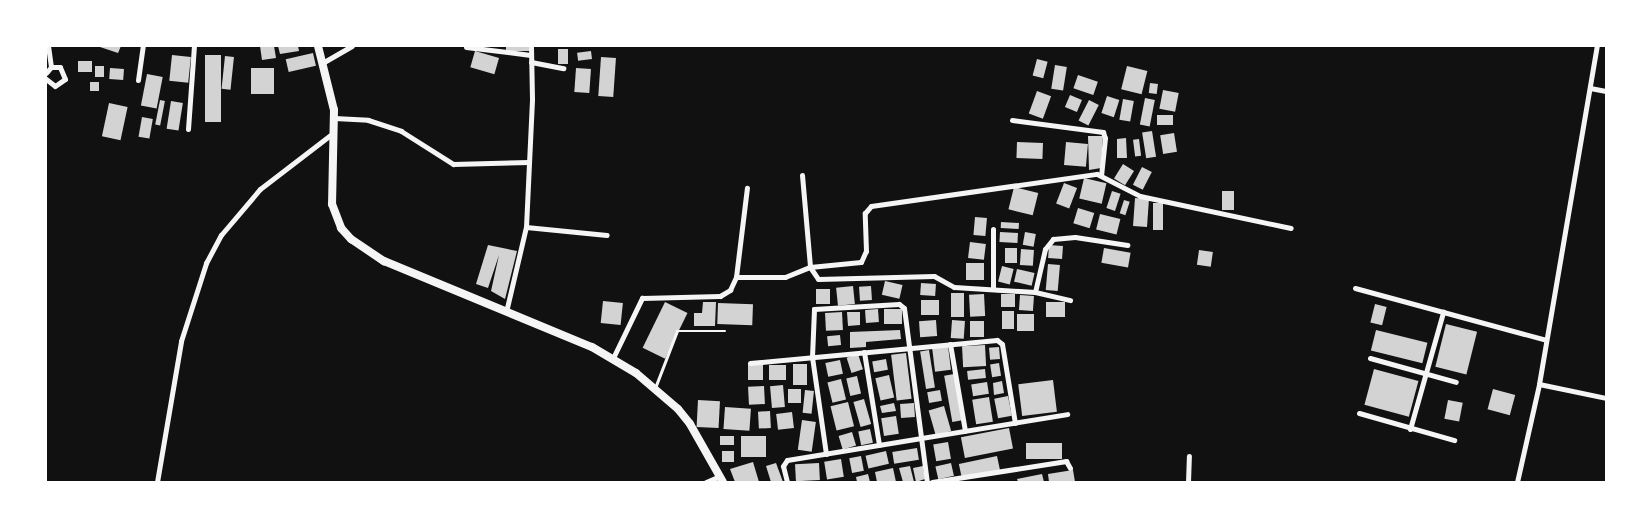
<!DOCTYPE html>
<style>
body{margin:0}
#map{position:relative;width:1652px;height:528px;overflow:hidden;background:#111;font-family:"PT Sans Narrow",sans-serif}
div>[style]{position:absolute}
.building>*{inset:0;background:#d3d3d3;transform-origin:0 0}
.service>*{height:2.5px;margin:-1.25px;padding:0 1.25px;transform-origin:1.25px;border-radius:1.25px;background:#f5f5f5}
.minor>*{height:5px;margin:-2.5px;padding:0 2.5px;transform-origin:2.5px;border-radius:2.5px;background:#f5f5f5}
.secondary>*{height:8px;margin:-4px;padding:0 4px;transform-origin:4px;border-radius:4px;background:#f5f5f5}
span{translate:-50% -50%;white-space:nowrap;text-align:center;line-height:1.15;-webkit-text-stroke:6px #fff;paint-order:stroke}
.frame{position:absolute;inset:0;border:47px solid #fff;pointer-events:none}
</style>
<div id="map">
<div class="building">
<div style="clip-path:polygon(97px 46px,121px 46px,118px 53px)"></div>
<div style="clip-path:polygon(260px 46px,274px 46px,276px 58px,262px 60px)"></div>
<div style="clip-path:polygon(278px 46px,298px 46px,299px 51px,280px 54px)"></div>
<div style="left:506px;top:46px;width:24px;height:5px"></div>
<div style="left:558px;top:49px;width:10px;height:15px"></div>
<div style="left:475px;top:51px;width:25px;height:17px;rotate:16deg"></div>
<div style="left:591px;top:51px;width:8px;height:14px;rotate:83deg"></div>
<div style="left:313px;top:53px;width:13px;height:28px;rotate:77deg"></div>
<div style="left:172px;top:55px;width:19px;height:26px;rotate:6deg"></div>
<div style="left:205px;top:55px;width:16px;height:67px"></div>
<div style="left:225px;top:56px;width:9px;height:33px;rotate:6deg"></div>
<div style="left:601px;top:57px;width:15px;height:39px;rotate:4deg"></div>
<div style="left:1037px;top:59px;width:11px;height:17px;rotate:15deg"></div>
<div style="left:78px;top:61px;width:14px;height:11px"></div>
<div style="left:1055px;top:65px;width:12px;height:24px;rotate:9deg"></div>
<div style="left:95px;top:66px;width:9px;height:11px"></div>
<div style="left:1127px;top:66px;width:21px;height:24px;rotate:14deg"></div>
<div style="left:110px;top:68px;width:14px;height:11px;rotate:4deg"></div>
<div style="left:251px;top:68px;width:23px;height:26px"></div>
<div style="left:576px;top:68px;width:15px;height:24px;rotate:4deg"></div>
<div style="left:147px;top:74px;width:16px;height:32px;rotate:11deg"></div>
<div style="left:1078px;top:75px;width:21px;height:14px;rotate:19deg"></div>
<div style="left:90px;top:82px;width:9px;height:9px"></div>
<div style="left:1150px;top:83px;width:8px;height:10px;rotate:7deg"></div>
<div style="left:1163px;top:90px;width:16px;height:19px;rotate:11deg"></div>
<div style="left:1037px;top:91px;width:15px;height:24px;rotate:20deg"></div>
<div style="left:1070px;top:95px;width:13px;height:13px;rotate:23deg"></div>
<div style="left:1107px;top:96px;width:13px;height:18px;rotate:18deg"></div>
<div style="left:1145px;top:98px;width:10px;height:27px;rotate:11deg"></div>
<div style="left:1123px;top:99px;width:11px;height:21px;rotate:10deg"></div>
<div style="left:160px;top:100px;width:5px;height:25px;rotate:11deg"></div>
<div style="left:1089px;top:100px;width:11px;height:23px;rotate:27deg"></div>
<div style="left:171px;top:101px;width:12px;height:28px;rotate:9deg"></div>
<div style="left:109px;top:103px;width:19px;height:34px;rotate:12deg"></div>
<div style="left:1173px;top:115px;width:10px;height:16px;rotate:90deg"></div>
<div style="left:142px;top:117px;width:11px;height:20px;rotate:10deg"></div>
<div style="left:1152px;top:131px;width:26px;height:10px;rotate:81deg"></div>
<div style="left:1174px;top:133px;width:19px;height:14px;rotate:81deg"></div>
<div style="clip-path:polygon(1088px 136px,1103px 136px,1101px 168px,1089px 170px)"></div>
<div style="clip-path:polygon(1126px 138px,1127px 158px,1117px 158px,1117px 139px)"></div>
<div style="left:1139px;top:139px;width:17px;height:6px;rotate:83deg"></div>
<div style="left:1017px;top:142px;width:26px;height:16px;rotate:2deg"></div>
<div style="left:1066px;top:142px;width:22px;height:23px;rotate:5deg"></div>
<div style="left:1123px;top:164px;width:13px;height:17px;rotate:32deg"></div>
<div style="left:1142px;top:167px;width:11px;height:20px;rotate:27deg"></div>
<div style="left:1084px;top:178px;width:23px;height:21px;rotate:13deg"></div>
<div style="left:1064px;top:183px;width:14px;height:22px;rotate:21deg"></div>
<div style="left:1014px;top:187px;width:25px;height:23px;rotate:14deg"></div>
<div style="left:1112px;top:191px;width:9px;height:18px;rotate:18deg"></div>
<div style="left:1222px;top:191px;width:12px;height:19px"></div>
<div style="left:1135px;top:198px;width:14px;height:28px;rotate:4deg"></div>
<div style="left:1124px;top:200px;width:6px;height:14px;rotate:18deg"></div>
<div style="left:1153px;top:203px;width:10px;height:27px"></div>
<div style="left:1078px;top:208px;width:17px;height:16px;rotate:17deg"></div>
<div style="left:1100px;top:214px;width:21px;height:16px;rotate:14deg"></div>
<div style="left:975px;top:217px;width:12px;height:18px;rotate:5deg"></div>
<div style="left:1001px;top:222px;width:18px;height:6px;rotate:3deg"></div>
<div style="left:1000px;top:232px;width:18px;height:10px;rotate:3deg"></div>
<div style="left:1025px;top:232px;width:11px;height:13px;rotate:10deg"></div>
<div style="left:970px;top:242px;width:16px;height:16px;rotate:7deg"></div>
<div style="clip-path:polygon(488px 245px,517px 251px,505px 299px,491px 291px,499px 255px,488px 288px,476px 284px)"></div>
<div style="left:1049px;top:245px;width:14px;height:13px;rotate:4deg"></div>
<div style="left:1005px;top:248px;width:12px;height:15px"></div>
<div style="left:1104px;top:248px;width:27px;height:15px;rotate:10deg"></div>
<div style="left:1021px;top:249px;width:13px;height:16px;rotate:4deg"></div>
<div style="left:1199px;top:250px;width:14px;height:15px;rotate:8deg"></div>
<div style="left:966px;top:263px;width:18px;height:17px"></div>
<div style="left:1048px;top:264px;width:12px;height:26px;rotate:5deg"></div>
<div style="left:1002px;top:266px;width:12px;height:16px;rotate:14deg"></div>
<div style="left:1017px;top:269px;width:18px;height:13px;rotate:13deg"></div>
<div style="left:885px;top:281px;width:18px;height:14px;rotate:13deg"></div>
<div style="left:921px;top:283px;width:15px;height:12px;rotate:4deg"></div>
<div style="left:853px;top:286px;width:18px;height:17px;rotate:84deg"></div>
<div style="left:871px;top:286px;width:14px;height:12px;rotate:86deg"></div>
<div style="left:816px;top:289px;width:14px;height:15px"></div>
<div style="left:951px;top:293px;width:13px;height:24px"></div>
<div style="left:984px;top:294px;width:22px;height:15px;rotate:87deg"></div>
<div style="left:1001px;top:294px;width:14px;height:13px"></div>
<div style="left:1020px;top:295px;width:14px;height:15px;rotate:4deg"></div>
<div style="left:921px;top:300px;width:18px;height:15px"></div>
<div style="left:603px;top:301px;width:20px;height:22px;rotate:6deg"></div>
<div style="left:665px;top:302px;width:25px;height:51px;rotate:26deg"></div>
<div style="clip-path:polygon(703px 302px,716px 302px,715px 326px,694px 326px,694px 313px,702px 313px)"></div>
<div style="left:1046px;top:302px;width:19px;height:15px"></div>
<div style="left:718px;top:303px;width:35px;height:21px;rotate:2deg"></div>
<div style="left:1375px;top:304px;width:12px;height:19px;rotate:14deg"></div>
<div style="left:878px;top:309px;width:13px;height:13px;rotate:86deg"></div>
<div style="left:884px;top:309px;width:18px;height:15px"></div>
<div style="left:1002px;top:311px;width:12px;height:18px"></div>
<div style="left:842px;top:312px;width:18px;height:17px;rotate:87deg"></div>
<div style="clip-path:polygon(847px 312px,860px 312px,860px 325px,848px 326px)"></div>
<div style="left:1017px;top:314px;width:17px;height:17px"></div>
<div style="left:936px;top:320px;width:16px;height:17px;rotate:86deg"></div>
<div style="left:952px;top:320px;width:13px;height:18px;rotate:4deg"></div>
<div style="left:970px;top:321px;width:14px;height:16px"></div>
<div style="left:1446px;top:324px;width:32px;height:44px;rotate:14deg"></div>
<div style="clip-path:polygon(900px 330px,901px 339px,866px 342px,866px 347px,850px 348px,850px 332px)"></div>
<div style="left:1376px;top:330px;width:53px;height:21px;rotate:14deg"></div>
<div style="left:840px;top:335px;width:10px;height:13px;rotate:84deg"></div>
<div style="left:985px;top:345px;width:21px;height:23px;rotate:87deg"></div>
<div style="left:948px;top:346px;width:24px;height:16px;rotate:83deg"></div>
<div style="left:999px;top:347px;width:12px;height:10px;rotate:85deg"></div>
<div style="left:929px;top:350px;width:38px;height:9px;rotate:81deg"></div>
<div style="left:906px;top:353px;width:46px;height:15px;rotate:83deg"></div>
<div style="left:858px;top:354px;width:16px;height:12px;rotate:72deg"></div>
<div style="left:886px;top:359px;width:11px;height:14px;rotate:80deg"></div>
<div style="left:840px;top:360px;width:14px;height:15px;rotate:78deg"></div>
<div style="left:999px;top:363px;width:13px;height:9px;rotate:81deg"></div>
<div style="left:763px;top:364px;width:16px;height:15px;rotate:90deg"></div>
<div style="left:793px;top:364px;width:14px;height:21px"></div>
<div style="left:769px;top:365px;width:17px;height:15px"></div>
<div style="left:985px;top:369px;width:9px;height:18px;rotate:84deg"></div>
<div style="left:1374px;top:369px;width:46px;height:37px;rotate:15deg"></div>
<div style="left:954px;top:374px;width:47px;height:10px;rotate:80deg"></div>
<div style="left:889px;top:375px;width:23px;height:14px;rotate:77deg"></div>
<div style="left:857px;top:376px;width:18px;height:11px;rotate:77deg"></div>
<div style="left:841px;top:379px;width:21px;height:14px;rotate:76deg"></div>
<div style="left:1053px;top:380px;width:32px;height:35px;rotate:83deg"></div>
<div style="clip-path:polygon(1002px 381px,1004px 393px,994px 395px,993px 383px)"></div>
<div style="left:987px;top:382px;width:12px;height:16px;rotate:81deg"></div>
<div style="left:783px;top:385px;width:22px;height:13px;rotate:85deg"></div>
<div style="left:764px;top:386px;width:18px;height:16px;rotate:87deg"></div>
<div style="left:788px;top:389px;width:13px;height:14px"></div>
<div style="left:1493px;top:389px;width:23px;height:21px;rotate:15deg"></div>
<div style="left:805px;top:390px;width:9px;height:23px;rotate:6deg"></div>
<div style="left:940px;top:390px;width:11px;height:13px;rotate:80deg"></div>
<div style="left:1008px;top:396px;width:20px;height:14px;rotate:79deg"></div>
<div style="left:989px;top:397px;width:25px;height:17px;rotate:81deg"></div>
<div style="left:864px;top:399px;width:26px;height:11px;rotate:74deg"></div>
<div style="left:698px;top:400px;width:22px;height:27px;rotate:3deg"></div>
<div style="left:1448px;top:400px;width:15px;height:19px;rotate:11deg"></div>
<div style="left:848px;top:402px;width:25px;height:18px;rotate:76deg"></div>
<div style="clip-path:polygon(894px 403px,896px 411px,882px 413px,880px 406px)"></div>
<div style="left:914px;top:403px;width:14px;height:14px;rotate:86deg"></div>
<div style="left:944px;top:406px;width:26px;height:16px;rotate:74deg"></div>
<div style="left:725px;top:407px;width:26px;height:22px;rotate:4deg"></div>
<div style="left:770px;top:411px;width:17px;height:12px;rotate:87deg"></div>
<div style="left:792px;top:412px;width:16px;height:16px;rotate:83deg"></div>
<div style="left:896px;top:416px;width:18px;height:15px;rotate:81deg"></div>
<div style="left:802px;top:420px;width:14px;height:30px;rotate:8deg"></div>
<div style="left:1009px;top:428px;width:21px;height:49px;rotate:79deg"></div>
<div style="left:870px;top:429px;width:14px;height:12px;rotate:78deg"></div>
<div style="left:852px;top:432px;width:14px;height:14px;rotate:73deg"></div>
<div style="left:720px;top:436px;width:14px;height:9px"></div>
<div style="left:741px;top:436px;width:25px;height:21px"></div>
<div style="left:948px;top:442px;width:17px;height:15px;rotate:80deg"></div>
<div style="left:1026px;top:443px;width:36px;height:16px"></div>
<div style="left:917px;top:448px;width:12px;height:25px;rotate:81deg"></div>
<div style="left:722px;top:451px;width:12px;height:11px"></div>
<div style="left:886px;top:451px;width:13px;height:21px;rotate:77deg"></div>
<div style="left:861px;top:456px;width:15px;height:12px;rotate:79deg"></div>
<div style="left:997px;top:456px;width:14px;height:39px;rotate:78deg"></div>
<div style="left:841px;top:459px;width:18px;height:17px;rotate:81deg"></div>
<div style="clip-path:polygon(753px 462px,759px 482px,735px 482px,730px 469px)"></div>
<div style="clip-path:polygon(776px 463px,783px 482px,771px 482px,766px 466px)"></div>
<div style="left:819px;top:463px;width:17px;height:24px;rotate:87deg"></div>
<div style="left:951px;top:463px;width:13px;height:16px;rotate:77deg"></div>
<div style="clip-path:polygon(910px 466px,914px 482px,903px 482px,899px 468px)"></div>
<div style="clip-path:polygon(923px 466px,925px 479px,916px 482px,913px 468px)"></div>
<div style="clip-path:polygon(893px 468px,896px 482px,877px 482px,875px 472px)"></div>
<div style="clip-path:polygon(1073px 470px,1075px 482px,1049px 482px,1048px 474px)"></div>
<div style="clip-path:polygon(868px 474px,870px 482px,857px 482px,856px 477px)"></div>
<div style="clip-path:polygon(1042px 474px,1044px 482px,1018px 482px,1017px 479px)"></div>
</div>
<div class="service">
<div style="left:655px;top:388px;width:61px;rotate:-68.9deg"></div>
<div style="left:677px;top:331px;width:48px"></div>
</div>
<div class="minor">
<div style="left:466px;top:47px;width:65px;rotate:7deg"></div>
<div style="left:324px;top:62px;width:32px;rotate:-30deg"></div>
<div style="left:531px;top:62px;width:33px;rotate:11deg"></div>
<div style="left:46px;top:73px;width:8px;rotate:-50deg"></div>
<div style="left:51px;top:67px;width:21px;rotate:-98deg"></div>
<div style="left:46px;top:79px;width:11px;rotate:38deg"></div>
<div style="left:55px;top:86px;width:12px;rotate:-35deg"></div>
<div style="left:65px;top:79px;width:13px;rotate:-113deg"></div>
<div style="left:60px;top:67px;width:9px;rotate:180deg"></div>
<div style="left:138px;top:80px;width:34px;rotate:-82deg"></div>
<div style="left:1590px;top:88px;width:16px;rotate:11deg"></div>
<div style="left:334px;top:118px;width:34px;rotate:3deg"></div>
<div style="left:368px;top:120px;width:35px;rotate:18deg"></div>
<div style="left:401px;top:131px;width:62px;rotate:32.4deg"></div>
<div style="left:453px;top:164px;width:76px;rotate:-1.5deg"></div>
<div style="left:1012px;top:120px;width:92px;rotate:7.5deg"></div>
<div style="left:1103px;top:132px;width:6px;rotate:72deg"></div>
<div style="left:1105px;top:138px;width:37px;rotate:96deg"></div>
<div style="left:188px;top:129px;width:83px;rotate:-85.9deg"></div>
<div style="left:802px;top:175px;width:92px;rotate:85deg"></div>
<div style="left:810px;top:267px;width:14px;rotate:56deg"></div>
<div style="left:818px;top:279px;width:116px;rotate:-1.5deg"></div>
<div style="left:934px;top:276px;width:23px;rotate:29deg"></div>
<div style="left:954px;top:287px;width:81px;rotate:3.5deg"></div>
<div style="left:1035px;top:292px;width:36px;rotate:13deg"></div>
<div style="left:526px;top:227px;width:81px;rotate:5.6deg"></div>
<div style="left:736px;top:277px;width:90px;rotate:-83deg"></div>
<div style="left:1355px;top:288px;width:198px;rotate:15.2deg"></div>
<div style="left:993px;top:289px;width:60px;rotate:-90deg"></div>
<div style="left:1035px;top:292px;width:44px;rotate:-76.9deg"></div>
<div style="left:1045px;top:249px;width:13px;rotate:-51deg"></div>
<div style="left:1053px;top:239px;width:22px;rotate:-5deg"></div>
<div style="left:1075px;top:237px;width:53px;rotate:8.7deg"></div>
<div style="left:506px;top:312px;width:87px;rotate:-76.8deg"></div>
<div style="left:526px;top:227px;width:128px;rotate:-87.3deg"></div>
<div style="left:532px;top:99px;width:53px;rotate:-91.1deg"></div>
<div style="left:950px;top:344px;width:88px;rotate:80.2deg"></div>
<div style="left:864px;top:352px;width:94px;rotate:80.8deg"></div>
<div style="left:613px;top:358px;width:67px;rotate:-64.2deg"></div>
<div style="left:642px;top:298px;width:78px;rotate:-1.5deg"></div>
<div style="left:720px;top:296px;width:12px;rotate:-31deg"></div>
<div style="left:730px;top:290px;width:14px;rotate:-65deg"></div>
<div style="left:736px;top:277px;width:49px"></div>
<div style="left:785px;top:277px;width:27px;rotate:-22deg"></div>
<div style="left:810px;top:267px;width:51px;rotate:-5.6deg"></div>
<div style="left:861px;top:262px;width:12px;rotate:-66deg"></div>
<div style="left:866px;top:251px;width:38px;rotate:-92deg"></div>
<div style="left:865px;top:213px;width:9px;rotate:-49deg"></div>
<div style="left:871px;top:206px;width:228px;rotate:-8.1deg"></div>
<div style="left:1097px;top:174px;width:48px;rotate:27.1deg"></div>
<div style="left:1140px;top:196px;width:154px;rotate:12deg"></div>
<div style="left:1370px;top:358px;width:89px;rotate:15.6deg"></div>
<div style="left:750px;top:363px;width:248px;rotate:-5.3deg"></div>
<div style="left:997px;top:340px;width:6px;rotate:39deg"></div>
<div style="left:1002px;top:344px;width:80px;rotate:80.7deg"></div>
<div style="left:1539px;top:384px;width:68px;rotate:11.8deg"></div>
<div style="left:1359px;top:413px;width:99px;rotate:15.9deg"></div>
<div style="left:1410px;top:429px;width:122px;rotate:-74.2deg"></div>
<div style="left:826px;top:454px;width:98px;rotate:-98.2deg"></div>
<div style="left:812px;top:357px;width:48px;rotate:-87.6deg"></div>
<div style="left:814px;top:309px;width:85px;rotate:-3.4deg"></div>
<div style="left:899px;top:304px;width:6px;rotate:39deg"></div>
<div style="left:904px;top:308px;width:176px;rotate:82.5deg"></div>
<div style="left:157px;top:482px;width:143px;rotate:-80.3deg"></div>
<div style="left:181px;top:341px;width:82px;rotate:-72.2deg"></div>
<div style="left:206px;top:263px;width:32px;rotate:-62deg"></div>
<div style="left:221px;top:235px;width:60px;rotate:-49.7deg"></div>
<div style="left:260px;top:189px;width:92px;rotate:-37.5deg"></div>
<div style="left:706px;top:482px;width:15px;rotate:-23deg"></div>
<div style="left:787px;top:482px;width:16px;rotate:-104deg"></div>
<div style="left:783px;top:466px;width:7px;rotate:-56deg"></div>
<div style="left:787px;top:460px;width:284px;rotate:-9.3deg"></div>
<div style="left:932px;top:482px;width:136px;rotate:-8.9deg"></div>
<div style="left:1066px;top:461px;width:8px;rotate:60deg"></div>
<div style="left:1188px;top:482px;width:26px;rotate:-88deg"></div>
<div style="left:1517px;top:482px;width:100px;rotate:-77.3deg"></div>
<div style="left:1539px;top:384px;width:343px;rotate:-80.3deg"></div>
</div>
<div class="secondary">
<div style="left:318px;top:46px;width:66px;rotate:76deg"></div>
<div style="left:334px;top:110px;width:94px;rotate:91.2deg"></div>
<div style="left:332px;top:204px;width:26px;rotate:69deg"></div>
<div style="left:341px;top:228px;width:15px;rotate:48deg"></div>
<div style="left:351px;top:239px;width:40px;rotate:34deg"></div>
<div style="left:384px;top:261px;width:225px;rotate:22.5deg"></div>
<div style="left:592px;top:347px;width:51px;rotate:30.6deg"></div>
<div style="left:636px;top:373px;width:55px;rotate:40.6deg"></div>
<div style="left:678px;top:409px;width:19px;rotate:51deg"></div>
<div style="left:690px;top:424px;width:67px;rotate:60.4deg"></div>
</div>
<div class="frame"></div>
</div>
